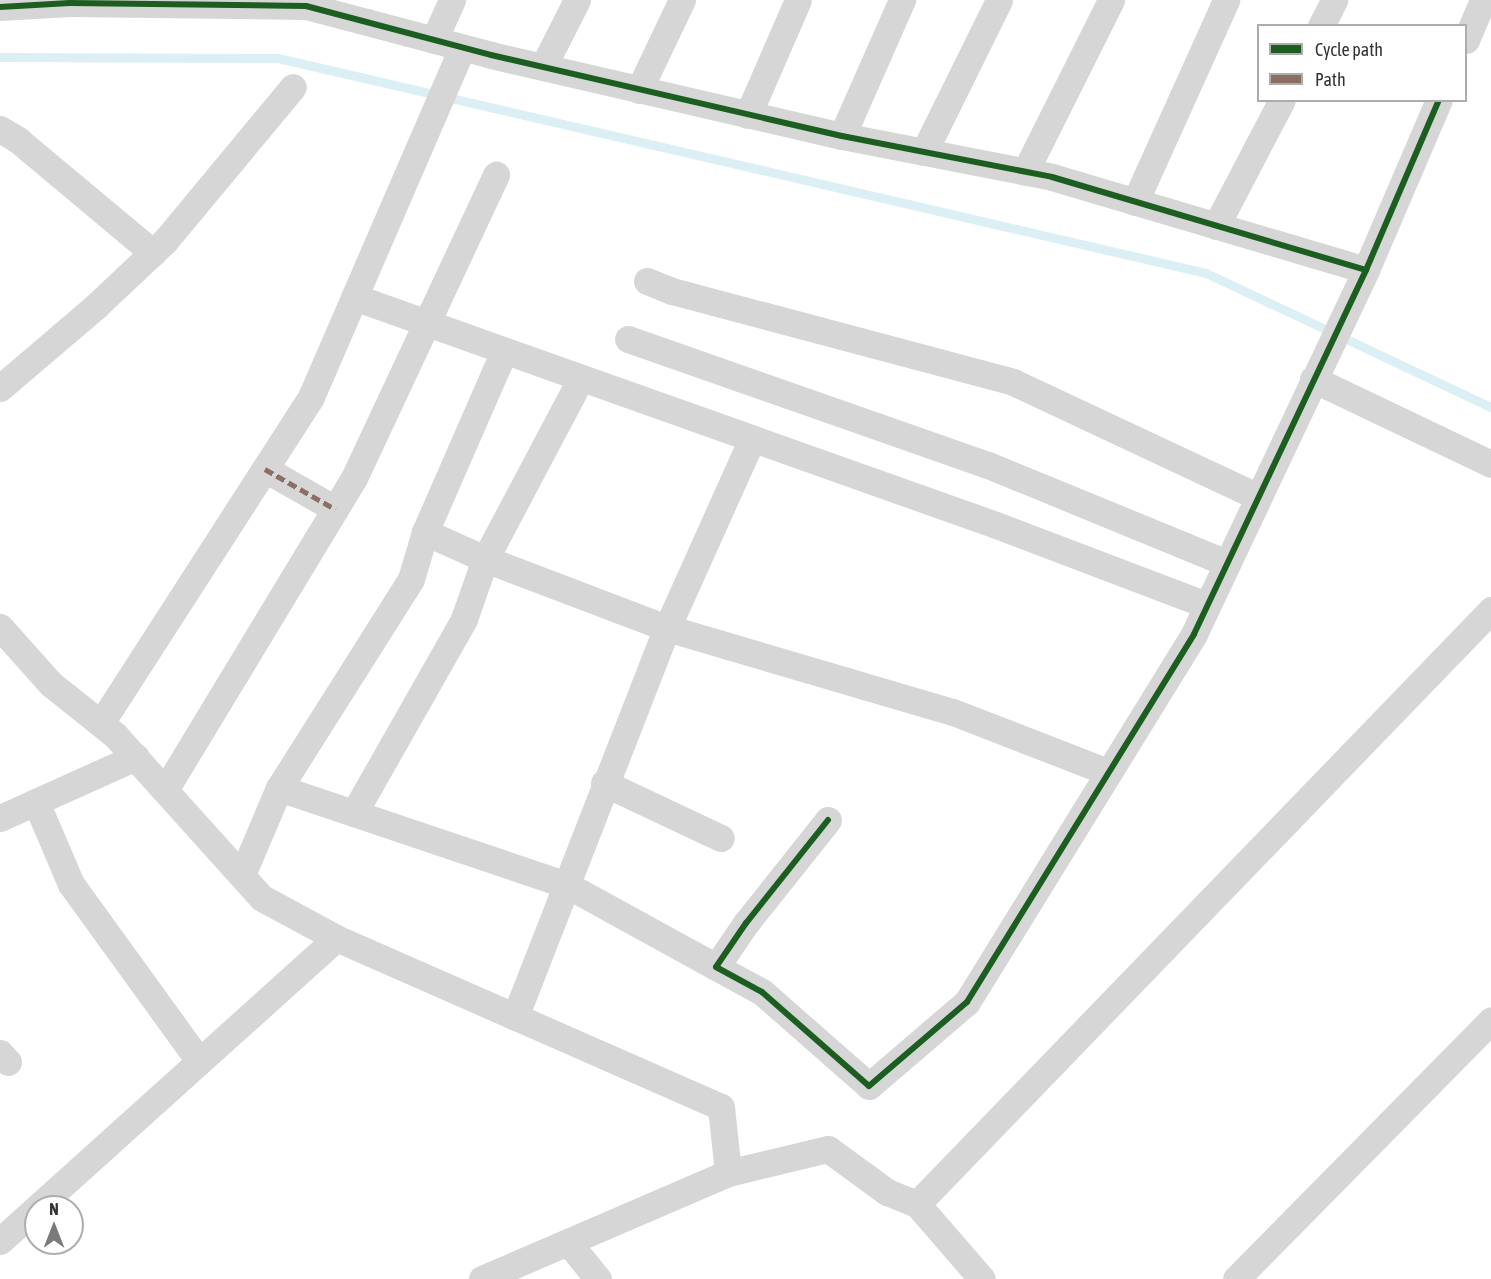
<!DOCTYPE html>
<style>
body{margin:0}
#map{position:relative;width:1491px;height:1279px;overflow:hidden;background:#fff;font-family:"Asap Condensed",sans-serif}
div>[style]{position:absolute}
.stream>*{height:9px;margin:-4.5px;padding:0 4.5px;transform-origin:4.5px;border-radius:4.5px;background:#dbeff4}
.street>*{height:27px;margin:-13.5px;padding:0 13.5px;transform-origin:13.5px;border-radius:13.5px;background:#d6d6d6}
.quiet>*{height:4.5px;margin-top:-2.25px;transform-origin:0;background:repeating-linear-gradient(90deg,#8d6e63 0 9px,transparent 0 13.5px)}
.cycleway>*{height:6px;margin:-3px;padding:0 3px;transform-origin:3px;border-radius:3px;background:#1b5e20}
span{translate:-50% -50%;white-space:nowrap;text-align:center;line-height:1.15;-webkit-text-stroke:6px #fff;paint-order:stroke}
.legend{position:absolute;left:1257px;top:24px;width:210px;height:78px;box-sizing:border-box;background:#fff;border:2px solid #adadad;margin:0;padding:8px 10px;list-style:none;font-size:18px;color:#323232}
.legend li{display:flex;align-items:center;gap:12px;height:30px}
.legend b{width:30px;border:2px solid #adadad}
.north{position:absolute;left:24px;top:1195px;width:60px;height:60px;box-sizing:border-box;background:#fff;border:2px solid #adadad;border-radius:50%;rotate:0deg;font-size:16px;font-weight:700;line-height:24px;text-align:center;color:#323232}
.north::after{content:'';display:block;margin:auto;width:21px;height:27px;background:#7a7a7a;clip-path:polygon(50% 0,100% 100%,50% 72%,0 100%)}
</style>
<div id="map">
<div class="stream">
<div style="left:0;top:57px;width:278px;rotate:0.2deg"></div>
<div style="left:278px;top:58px;width:953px;rotate:13.04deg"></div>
<div style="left:1206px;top:273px;width:315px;rotate:25.2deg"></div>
</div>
<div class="street">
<div style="left:0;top:7px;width:70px;rotate:-3.3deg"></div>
<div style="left:70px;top:3px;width:236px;rotate:0.7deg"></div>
<div style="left:306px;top:6px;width:191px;rotate:14.8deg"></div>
<div style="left:491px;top:55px;width:360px;rotate:13deg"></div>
<div style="left:842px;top:136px;width:214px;rotate:11deg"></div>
<div style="left:1052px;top:177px;width:327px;rotate:16.5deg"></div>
<div style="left:1366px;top:270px;width:185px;rotate:-66.8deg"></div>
<div style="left:1321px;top:26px;width:29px;rotate:-63deg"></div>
<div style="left:434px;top:40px;width:44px;rotate:-65.8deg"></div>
<div style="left:1466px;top:40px;width:43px;rotate:-67deg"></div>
<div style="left:543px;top:67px;width:75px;rotate:-63.1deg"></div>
<div style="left:639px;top:90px;width:100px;rotate:-64.5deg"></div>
<div style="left:748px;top:115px;width:125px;rotate:-66.5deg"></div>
<div style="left:0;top:129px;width:21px;rotate:31deg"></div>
<div style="left:18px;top:140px;width:176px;rotate:39.9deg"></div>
<div style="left:842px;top:136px;width:149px;rotate:-66.2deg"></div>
<div style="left:924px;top:152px;width:169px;rotate:-63.7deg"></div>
<div style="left:1025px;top:172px;width:192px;rotate:-63.4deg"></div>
<div style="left:1135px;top:202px;width:222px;rotate:-65.7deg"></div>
<div style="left:1216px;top:226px;width:142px;rotate:-62.4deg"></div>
<div style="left:647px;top:281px;width:27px;rotate:22deg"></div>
<div style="left:672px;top:291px;width:353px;rotate:14.9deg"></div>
<div style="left:1013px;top:382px;width:271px;rotate:25.1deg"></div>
<div style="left:354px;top:297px;width:681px;rotate:19.55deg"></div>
<div style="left:996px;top:525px;width:226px;rotate:20.8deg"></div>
<div style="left:628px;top:339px;width:381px;rotate:19.3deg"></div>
<div style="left:988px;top:465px;width:258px;rotate:22.3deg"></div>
<div style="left:581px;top:378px;width:205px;rotate:117.9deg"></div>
<div style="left:485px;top:559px;width:195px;rotate:20.8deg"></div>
<div style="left:667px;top:628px;width:298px;rotate:16.4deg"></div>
<div style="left:953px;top:712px;width:166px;rotate:21.2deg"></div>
<div style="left:1313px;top:379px;width:197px;rotate:25.5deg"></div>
<div style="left:0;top:388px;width:126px;rotate:-40.5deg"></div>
<div style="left:96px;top:306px;width:95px;rotate:-43.3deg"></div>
<div style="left:165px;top:241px;width:200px;rotate:-50.3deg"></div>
<div style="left:265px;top:469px;width:81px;rotate:29.7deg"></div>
<div style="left:0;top:627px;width:76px;rotate:48.2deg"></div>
<div style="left:51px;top:684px;width:82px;rotate:38.6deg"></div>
<div style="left:115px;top:735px;width:219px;rotate:48deg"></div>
<div style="left:262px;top:898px;width:84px;rotate:28.4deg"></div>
<div style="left:336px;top:938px;width:420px;rotate:23.7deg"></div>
<div style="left:721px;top:1107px;width:66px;rotate:83.9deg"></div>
<div style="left:728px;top:1173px;width:268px;rotate:156.7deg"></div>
<div style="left:101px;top:723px;width:388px;rotate:-57.2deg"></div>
<div style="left:311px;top:397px;width:380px;rotate:-66.6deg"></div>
<div style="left:604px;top:783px;width:129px;rotate:25.2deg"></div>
<div style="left:279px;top:788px;width:247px;rotate:-57.7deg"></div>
<div style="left:411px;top:579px;width:49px;rotate:-73.4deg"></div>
<div style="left:425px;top:532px;width:197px;rotate:-66.4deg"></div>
<div style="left:165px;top:790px;width:365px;rotate:-58.8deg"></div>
<div style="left:354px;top:478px;width:335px;rotate:-64.9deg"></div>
<div style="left:36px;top:802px;width:89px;rotate:66.9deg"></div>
<div style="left:71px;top:884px;width:218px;rotate:54.1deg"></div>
<div style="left:354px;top:813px;width:223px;rotate:-60.4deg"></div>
<div style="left:464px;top:619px;width:64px;rotate:-70.7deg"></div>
<div style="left:485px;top:559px;width:66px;rotate:-155.8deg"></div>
<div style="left:0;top:818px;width:149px;rotate:-24.2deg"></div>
<div style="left:828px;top:820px;width:132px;rotate:128.5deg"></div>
<div style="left:746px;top:923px;width:53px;rotate:124.3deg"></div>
<div style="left:716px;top:967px;width:52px;rotate:28.5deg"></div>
<div style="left:762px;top:992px;width:142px;rotate:41.3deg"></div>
<div style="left:869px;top:1086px;width:129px;rotate:-40.6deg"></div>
<div style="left:967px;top:1002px;width:432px;rotate:-58.3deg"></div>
<div style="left:1194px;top:634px;width:403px;rotate:-64.7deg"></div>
<div style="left:242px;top:875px;width:95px;rotate:-67deg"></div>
<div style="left:279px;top:788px;width:304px;rotate:18.6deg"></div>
<div style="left:567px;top:885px;width:170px;rotate:28.8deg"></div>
<div style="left:515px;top:1017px;width:418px;rotate:-68.7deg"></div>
<div style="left:667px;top:628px;width:207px;rotate:-65.8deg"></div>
<div style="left:0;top:1053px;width:12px;rotate:48deg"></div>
<div style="left:728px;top:1173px;width:103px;rotate:-13.5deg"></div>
<div style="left:828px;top:1149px;width:73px;rotate:36.1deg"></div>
<div style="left:887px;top:1192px;width:32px;rotate:22deg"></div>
<div style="left:917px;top:1204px;width:826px;rotate:-45.98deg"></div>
<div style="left:917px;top:1204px;width:99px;rotate:49.1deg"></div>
<div style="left:0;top:1241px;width:452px;rotate:-42deg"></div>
<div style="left:568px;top:1242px;width:48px;rotate:51deg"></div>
<div style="left:1236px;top:1279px;width:363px;rotate:-45.4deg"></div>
</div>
<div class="quiet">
<div style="left:265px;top:469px;width:81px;rotate:29.7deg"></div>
</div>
<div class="cycleway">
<div style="left:0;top:7px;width:70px;rotate:-3.3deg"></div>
<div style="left:70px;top:3px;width:236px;rotate:0.7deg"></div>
<div style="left:306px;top:6px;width:191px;rotate:14.8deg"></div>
<div style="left:491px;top:55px;width:360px;rotate:13deg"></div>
<div style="left:842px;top:136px;width:214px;rotate:11deg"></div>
<div style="left:1052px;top:177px;width:327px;rotate:16.5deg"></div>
<div style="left:1366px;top:270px;width:185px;rotate:-66.8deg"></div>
<div style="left:828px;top:820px;width:132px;rotate:128.5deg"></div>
<div style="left:746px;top:923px;width:53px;rotate:124.3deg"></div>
<div style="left:716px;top:967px;width:52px;rotate:28.5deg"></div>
<div style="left:762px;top:992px;width:142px;rotate:41.3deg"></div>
<div style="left:869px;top:1086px;width:129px;rotate:-40.6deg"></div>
<div style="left:967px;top:1002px;width:432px;rotate:-58.3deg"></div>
<div style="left:1194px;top:634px;width:403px;rotate:-64.7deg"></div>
</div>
<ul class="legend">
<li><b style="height:8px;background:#1b5e20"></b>Cycle path</li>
<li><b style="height:8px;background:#8d6e63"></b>Path</li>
</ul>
<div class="north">N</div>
</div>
